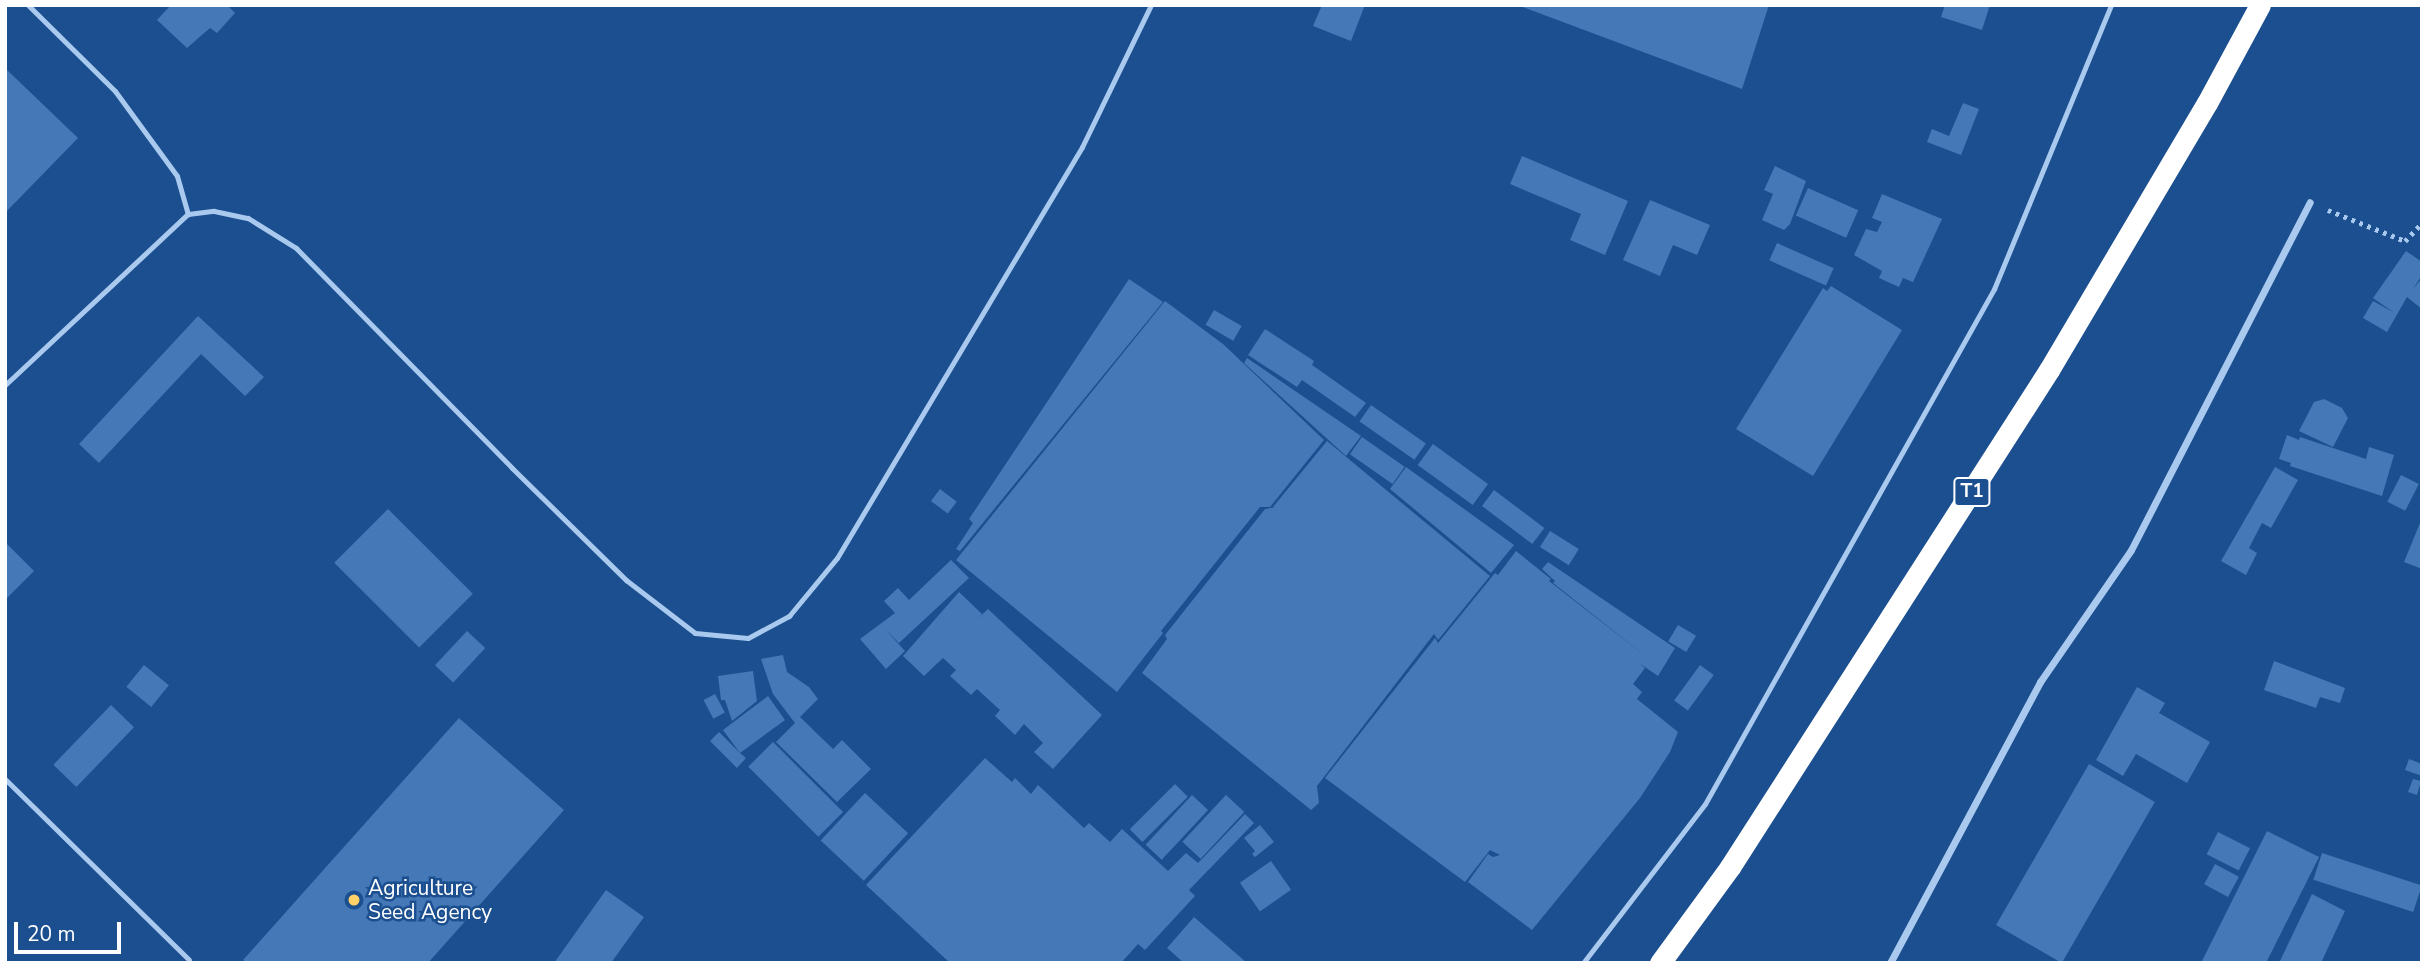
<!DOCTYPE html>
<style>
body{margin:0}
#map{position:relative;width:2427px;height:968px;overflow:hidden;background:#1b4f8f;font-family:"Nunito Sans",sans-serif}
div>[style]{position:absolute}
.building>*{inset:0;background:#4478b7;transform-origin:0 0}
.path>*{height:4.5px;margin-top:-2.25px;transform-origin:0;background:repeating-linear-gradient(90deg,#a9c9ee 0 3.5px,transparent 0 8.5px)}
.lane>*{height:5px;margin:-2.5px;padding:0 2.5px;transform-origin:2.5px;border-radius:2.5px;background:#a9c9ee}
.street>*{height:7px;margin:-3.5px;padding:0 3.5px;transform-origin:3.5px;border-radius:3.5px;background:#a9c9ee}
.highway>*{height:21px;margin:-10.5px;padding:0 10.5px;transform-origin:10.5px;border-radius:10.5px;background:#fff}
.dots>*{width:19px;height:19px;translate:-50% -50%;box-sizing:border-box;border:4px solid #1b4f8f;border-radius:50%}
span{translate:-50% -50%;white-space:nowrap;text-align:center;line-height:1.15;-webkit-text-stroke:5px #1b4f8f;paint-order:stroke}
.shield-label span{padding:2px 5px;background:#1b4f8f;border:2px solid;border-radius:5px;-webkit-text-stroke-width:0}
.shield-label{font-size:19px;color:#fff;font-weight:700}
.poi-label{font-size:21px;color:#fff}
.left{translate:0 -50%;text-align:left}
.frame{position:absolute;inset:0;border:7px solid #fff;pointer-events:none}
.scale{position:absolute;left:14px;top:922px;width:107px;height:32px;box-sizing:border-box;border:4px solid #fff;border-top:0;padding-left:9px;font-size:21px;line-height:24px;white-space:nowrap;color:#fff;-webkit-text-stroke:5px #1b4f8f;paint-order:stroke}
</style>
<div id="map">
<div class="building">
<div style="clip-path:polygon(171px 5px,227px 5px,235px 13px,217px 33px,210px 28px,187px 48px,157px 20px)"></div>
<div style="clip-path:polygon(1322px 5px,1365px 5px,1351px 41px,1313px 26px)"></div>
<div style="clip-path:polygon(1517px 5px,1769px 5px,1742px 89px)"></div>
<div style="clip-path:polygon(1945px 5px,1990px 5px,1982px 30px,1941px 17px)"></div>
<div style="clip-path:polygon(5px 68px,78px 138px,5px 213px)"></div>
<div style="clip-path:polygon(1963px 103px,1979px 109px,1961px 155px,1927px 142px,1932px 129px,1949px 136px)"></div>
<div style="clip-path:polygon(1522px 156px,1628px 201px,1605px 255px,1570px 240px,1581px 214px,1510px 184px)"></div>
<div style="clip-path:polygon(1775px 166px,1806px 181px,1790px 224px,1784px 230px,1762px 220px,1773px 194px,1764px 190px)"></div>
<div style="left:1808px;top:188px;width:55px;height:30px;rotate:24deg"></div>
<div style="clip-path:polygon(1882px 194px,1942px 219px,1913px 282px,1903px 278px,1899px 287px,1879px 278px,1882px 271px,1854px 255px,1866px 229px,1877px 232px,1882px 222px,1872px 218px)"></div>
<div style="clip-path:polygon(1650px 200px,1710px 225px,1697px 255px,1673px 245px,1660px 276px,1623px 260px)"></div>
<div style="left:1777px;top:243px;width:62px;height:19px;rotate:24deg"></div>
<div style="clip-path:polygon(2406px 251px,2422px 262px,2422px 275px,2413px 289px,2422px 278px,2422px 309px,2407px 297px,2387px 332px,2363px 318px,2373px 301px,2393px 312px,2373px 298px)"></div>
<div style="clip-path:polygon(1129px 279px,1163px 302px,960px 551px,956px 549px,973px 523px,969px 519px)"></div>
<div style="clip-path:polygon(1831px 286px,1902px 330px,1813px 476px,1736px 429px,1823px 288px,1827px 291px)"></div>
<div style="clip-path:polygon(1165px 301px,1223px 344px,1324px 440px,1270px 507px,1260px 507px,1161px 631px,1163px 633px,1117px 692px,956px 560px)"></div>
<div style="left:1214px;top:310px;width:32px;height:17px;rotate:30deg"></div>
<div style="clip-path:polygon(198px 316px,264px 377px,245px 396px,201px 354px,99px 463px,79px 444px)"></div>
<div style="clip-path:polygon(1265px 329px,1314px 361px,1312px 365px,1366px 403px,1355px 417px,1302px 380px,1297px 387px,1248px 355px)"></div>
<div style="clip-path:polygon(1247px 358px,1361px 436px,1346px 456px,1244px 363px)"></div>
<div style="clip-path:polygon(2324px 399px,2342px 408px,2348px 418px,2333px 447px,2299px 431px,2314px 402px)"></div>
<div style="left:1371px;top:405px;width:67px;height:20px;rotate:35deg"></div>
<div style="clip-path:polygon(2287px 435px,2299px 440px,2300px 437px,2366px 459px,2369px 447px,2394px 455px,2382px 496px,2290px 466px,2291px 463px,2279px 459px)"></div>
<div style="left:1362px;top:437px;width:52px;height:21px;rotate:35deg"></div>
<div style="clip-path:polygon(1327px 441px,1490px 576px,1438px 640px,1434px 634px,1317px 786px,1319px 803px,1311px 810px,1142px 673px,1167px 639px,1165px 635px,1265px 509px,1276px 507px,1273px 507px)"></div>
<div style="left:1433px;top:444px;width:68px;height:26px;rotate:36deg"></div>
<div style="clip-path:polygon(1406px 467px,1514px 545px,1491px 573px,1390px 489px)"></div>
<div style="clip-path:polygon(2275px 467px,2298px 480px,2271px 528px,2262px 523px,2249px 548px,2257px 553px,2246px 575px,2221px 561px)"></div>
<div style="left:2401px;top:475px;width:20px;height:30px;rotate:27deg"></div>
<div style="left:940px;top:489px;width:21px;height:15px;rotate:37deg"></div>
<div style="left:1494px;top:490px;width:63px;height:20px;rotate:37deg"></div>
<div style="left:388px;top:509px;width:120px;height:76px;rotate:45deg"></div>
<div style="clip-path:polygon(2422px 518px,2422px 569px,2404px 562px)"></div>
<div style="left:1550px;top:531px;width:34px;height:19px;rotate:32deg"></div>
<div style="clip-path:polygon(5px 542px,34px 571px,5px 600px)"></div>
<div style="clip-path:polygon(1516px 551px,1551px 579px,1549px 581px,1648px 658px,1553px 583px,1555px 581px,1542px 569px,1548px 562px,1675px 648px,1658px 676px,1639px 663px,1645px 668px,1633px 684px,1642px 692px,1637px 699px,1678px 732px,1670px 752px,1640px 798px,1532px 930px,1468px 882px,1488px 854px,1493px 857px,1500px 855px,1490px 850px,1465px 882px,1325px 778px,1435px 638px,1438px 643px,1495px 573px,1498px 575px)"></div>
<div style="clip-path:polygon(951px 560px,969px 578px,899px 643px,885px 629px,905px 651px,886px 669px,860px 639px,895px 613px,884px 601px,898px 588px,909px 600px)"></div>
<div style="clip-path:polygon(959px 592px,982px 614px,976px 620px,988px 609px,1102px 715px,1053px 769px,1034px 752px,1043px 743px,1024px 724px,1015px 735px,995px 716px,1000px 710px,977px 689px,971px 695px,950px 676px,956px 670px,943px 658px,924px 676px,903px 656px)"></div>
<div style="left:1678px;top:625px;width:21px;height:19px;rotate:31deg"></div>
<div style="left:467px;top:631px;width:25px;height:47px;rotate:43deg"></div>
<div style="clip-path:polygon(783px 655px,787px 672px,809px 687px,818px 699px,800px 717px,833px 749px,842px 740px,871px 769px,837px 802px,776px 742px,795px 723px,773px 694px,761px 659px)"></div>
<div style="clip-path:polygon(2274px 661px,2345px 688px,2340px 703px,2320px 697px,2316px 708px,2264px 690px)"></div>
<div style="left:144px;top:665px;width:32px;height:28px;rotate:39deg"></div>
<div style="left:1700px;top:665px;width:17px;height:44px;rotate:36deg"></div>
<div style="clip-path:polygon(753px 671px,757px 701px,732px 721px,725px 700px,721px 700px,718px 676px)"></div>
<div style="clip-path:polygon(2137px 687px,2165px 703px,2159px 713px,2210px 742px,2187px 783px,2136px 754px,2123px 776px,2096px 760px)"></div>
<div style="left:715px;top:694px;width:21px;height:13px;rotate:62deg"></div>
<div style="clip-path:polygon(768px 696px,785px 720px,740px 753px,746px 758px,737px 768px,710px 741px,719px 732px,740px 753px,723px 730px)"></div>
<div style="left:111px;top:705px;width:32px;height:83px;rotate:44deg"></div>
<div style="clip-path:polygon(459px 718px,564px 810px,428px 963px,247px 963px,243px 960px)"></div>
<div style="left:773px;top:742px;width:99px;height:35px;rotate:45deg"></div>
<div style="clip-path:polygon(985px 758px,1012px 782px,1015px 778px,1031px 794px,1038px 785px,1084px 828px,1089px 823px,1110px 842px,1122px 829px,1168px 871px,1186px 853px,1198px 863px,1245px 814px,1254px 823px,1189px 890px,1195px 896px,1145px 950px,1138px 944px,1121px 963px,950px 963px,866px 885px)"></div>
<div style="clip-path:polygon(2409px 759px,2422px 764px,2422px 776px,2405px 770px)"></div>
<div style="left:2089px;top:764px;width:76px;height:186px;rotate:30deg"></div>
<div style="clip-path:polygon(2413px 779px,2421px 781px,2417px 795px,2408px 792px)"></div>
<div style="left:1175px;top:784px;width:18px;height:64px;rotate:45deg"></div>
<div style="left:865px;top:793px;width:59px;height:65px;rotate:43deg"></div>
<div style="left:1192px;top:795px;width:22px;height:68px;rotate:43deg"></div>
<div style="left:1226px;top:795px;width:25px;height:64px;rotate:43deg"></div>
<div style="clip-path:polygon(1260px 825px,1274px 842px,1255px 857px,1252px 854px,1255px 851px,1244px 838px)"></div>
<div style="clip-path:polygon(2267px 831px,2319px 857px,2266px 963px,2201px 963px)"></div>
<div style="left:2218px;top:832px;width:36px;height:25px;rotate:27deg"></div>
<div style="left:2322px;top:853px;width:105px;height:28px;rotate:18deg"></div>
<div style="left:1271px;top:861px;width:35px;height:38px;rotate:55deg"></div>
<div style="left:2215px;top:864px;width:27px;height:23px;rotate:28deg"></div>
<div style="clip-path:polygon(606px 890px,644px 917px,611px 963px,554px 963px)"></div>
<div style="clip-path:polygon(2312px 894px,2345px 911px,2321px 963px,2279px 963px)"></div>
<div style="clip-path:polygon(1194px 917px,1247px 963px,1184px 963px,1167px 948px)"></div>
</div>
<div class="path">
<div style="left:2328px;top:210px;width:83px;rotate:21.9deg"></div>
<div style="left:2405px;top:241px;width:25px;rotate:-47deg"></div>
</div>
<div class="lane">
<div style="left:28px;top:5px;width:122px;rotate:44.7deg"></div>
<div style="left:115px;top:91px;width:105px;rotate:53.9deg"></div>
<div style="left:177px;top:176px;width:40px;rotate:74deg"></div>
<div style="left:5px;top:385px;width:250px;rotate:-43.1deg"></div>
<div style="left:188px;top:214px;width:26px;rotate:-7deg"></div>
<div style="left:214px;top:211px;width:35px;rotate:12deg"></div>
<div style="left:248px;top:218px;width:57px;rotate:32deg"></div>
<div style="left:296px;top:248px;width:308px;rotate:45.5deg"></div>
<div style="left:512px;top:468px;width:160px;rotate:44.5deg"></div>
<div style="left:626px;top:580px;width:87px;rotate:37.5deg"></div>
<div style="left:695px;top:633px;width:53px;rotate:5.4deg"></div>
<div style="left:748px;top:638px;width:47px;rotate:-28.2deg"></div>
<div style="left:789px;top:616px;width:75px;rotate:-50.4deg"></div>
<div style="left:837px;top:558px;width:478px;rotate:-59.2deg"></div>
<div style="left:1082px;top:147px;width:158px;rotate:-64.1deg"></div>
<div style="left:5px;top:779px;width:258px;rotate:44.5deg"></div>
<div style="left:1583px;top:963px;width:200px;rotate:-52.5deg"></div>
<div style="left:1705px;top:804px;width:591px;rotate:-60.7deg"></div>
<div style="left:1994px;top:289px;width:307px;rotate:-67.6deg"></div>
</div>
<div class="street">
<div style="left:1890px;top:963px;width:319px;rotate:-61.9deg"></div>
<div style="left:2040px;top:682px;width:160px;rotate:-55.4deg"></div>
<div style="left:2131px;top:550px;width:391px;rotate:-62.8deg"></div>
</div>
<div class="highway">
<div style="left:1660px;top:963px;width:119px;rotate:-53.9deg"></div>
<div style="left:1730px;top:867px;width:591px;rotate:-57.31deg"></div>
<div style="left:2049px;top:370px;width:310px;rotate:-59.4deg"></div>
<div style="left:2207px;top:103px;width:111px;rotate:-61.6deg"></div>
</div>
<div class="dots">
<div style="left:354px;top:900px;background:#ffd166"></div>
</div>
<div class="shield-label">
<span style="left:1972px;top:492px">T1</span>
</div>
<div class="poi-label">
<span class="left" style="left:368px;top:900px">Agriculture<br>Seed Agency</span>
</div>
<div class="frame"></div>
<div class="scale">20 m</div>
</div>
